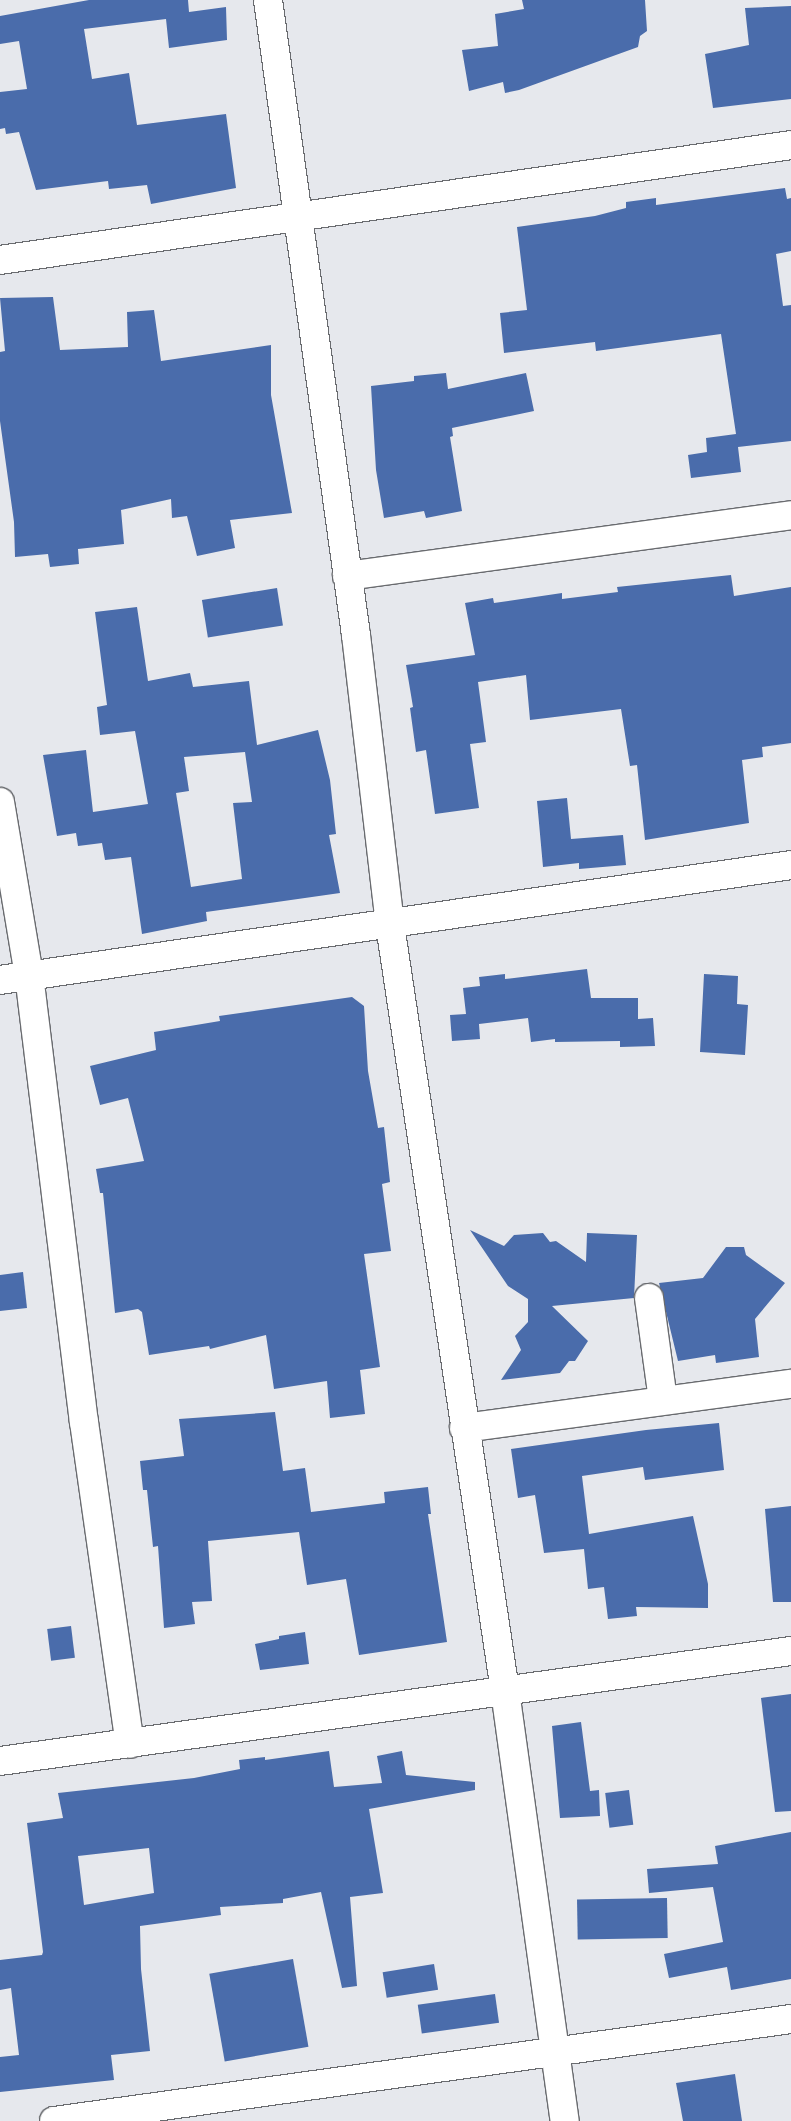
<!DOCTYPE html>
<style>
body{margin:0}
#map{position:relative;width:791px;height:2121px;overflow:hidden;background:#e6e8ed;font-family:"Playfair Display",serif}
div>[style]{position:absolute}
.building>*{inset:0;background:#4a6cab;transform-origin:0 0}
.roads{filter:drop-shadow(1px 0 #696b6f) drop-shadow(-1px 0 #696b6f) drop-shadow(0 1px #696b6f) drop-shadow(0 -1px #696b6f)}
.minor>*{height:28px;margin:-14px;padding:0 14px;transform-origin:14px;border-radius:14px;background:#fff}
span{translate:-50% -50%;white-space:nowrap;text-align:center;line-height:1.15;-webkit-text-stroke:4.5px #fff;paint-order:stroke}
</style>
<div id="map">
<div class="building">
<div style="clip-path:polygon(89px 0,188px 0,189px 12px,226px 7px,227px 40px,169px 48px,166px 19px,84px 29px,92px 79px,129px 73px,137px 125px,226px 114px,236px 188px,151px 204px,147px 185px,109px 189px,108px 181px,36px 190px,19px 132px,6px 134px,5px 128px,0 129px,0 92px,27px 89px,19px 41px,0 44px,0 16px)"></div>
<div style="clip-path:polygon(522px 0,645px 0,647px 31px,640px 36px,638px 47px,519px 90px,505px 93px,503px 82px,469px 91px,462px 50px,498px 46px,495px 14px,524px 9px)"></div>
<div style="clip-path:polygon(791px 6px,791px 99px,713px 108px,705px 54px,749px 45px,745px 8px)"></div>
<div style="clip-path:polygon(785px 188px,787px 199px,791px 198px,791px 251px,776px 254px,783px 306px,791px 305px,791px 441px,738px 447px,741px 472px,691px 478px,688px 455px,707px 452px,706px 438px,736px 434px,721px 334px,596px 351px,595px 342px,504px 353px,500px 313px,527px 310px,517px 227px,595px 216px,626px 208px,626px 202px,656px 198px,656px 205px)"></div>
<div style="clip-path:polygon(53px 297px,60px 350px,128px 347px,127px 312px,154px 310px,161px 361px,271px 345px,271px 395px,292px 513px,230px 520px,235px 548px,197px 556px,187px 516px,172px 518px,171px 499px,121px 510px,124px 544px,78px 549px,79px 564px,50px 567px,48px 554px,15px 557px,14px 522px,0 421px,0 352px,5px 351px,0 298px)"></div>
<div style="clip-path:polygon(446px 373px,448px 389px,526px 373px,534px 411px,452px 428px,453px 436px,450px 437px,462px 511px,426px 518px,424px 511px,384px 518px,376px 470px,371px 386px,414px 381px,414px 376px)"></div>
<div style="clip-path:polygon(731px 575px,734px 596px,791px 587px,791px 743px,762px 747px,763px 757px,742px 760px,749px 823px,645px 840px,637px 765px,630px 766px,621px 709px,530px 720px,526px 675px,478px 682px,486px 742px,470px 744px,479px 808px,435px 814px,426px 750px,416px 752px,410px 708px,413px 707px,406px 665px,475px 655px,465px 603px,493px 598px,494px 603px,562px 593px,562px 599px,618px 592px,617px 587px)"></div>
<div style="left:277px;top:588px;width:38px;height:76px;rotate:81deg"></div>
<div style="clip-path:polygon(evenodd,137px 607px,148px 681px,190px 673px,193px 687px,249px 681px,257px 745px,318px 730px,330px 780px,336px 834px,329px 835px,340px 893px,206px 912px,207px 921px,142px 934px,131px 857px,105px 860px,102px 843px,78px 846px,76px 833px,57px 836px,43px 755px,86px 750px,93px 812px,148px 804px,135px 731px,100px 735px,97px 707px,107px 705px,95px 612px,137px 607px,245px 752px,252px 802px,233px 803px,242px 879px,191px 887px,176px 793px,189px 791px,184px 757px,245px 752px)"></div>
<div style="clip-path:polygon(567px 798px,571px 839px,623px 835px,626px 865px,579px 869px,579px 863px,543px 867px,537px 801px)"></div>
<div style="clip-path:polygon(587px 969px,591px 998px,638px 998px,638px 1019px,653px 1018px,655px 1046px,620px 1047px,620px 1041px,555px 1042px,555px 1039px,531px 1042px,528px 1018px,479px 1024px,480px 1039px,452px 1041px,450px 1015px,466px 1014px,463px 988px,480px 986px,479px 977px,505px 974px,505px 979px)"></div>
<div style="clip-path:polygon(704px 974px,738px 976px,737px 1004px,748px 1005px,745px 1055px,700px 1052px)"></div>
<div style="clip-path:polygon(352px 997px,364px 1006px,368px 1071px,378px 1128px,384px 1127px,390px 1182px,382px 1184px,391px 1251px,364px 1254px,380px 1367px,360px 1370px,365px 1414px,330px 1418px,327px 1381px,274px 1389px,266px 1335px,210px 1349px,209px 1346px,149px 1355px,142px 1312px,138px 1309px,115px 1313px,103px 1193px,100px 1193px,96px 1169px,144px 1161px,128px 1098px,100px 1105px,90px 1066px,156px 1050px,154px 1032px,220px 1021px,219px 1016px)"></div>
<div style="clip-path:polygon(470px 1230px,504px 1246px,514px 1235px,543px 1233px,550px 1242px,556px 1241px,586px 1262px,587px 1233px,637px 1235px,634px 1298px,552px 1306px,588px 1341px,575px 1361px,569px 1361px,560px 1373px,501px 1380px,521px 1350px,515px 1336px,528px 1322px,528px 1299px,508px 1286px)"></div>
<div style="clip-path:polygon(726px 1247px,744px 1247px,746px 1255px,785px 1283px,755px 1319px,759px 1357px,716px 1363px,715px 1355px,678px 1361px,659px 1283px,703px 1278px)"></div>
<div style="clip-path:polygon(23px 1272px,27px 1308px,0 1311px,0 1275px)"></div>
<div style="clip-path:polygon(275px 1412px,283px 1471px,305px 1468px,311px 1512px,385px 1503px,384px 1492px,428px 1487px,431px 1514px,428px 1514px,447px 1642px,359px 1655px,346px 1579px,307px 1585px,299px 1532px,208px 1541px,212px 1601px,192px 1602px,195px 1624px,164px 1628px,158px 1546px,153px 1547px,147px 1490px,143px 1490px,140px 1461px,184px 1456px,179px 1419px)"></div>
<div style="clip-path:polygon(719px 1423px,724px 1470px,645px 1480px,643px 1467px,582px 1476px,589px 1534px,693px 1516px,708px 1584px,708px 1608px,636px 1607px,637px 1616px,608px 1619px,604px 1587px,588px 1589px,584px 1549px,544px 1553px,535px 1495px,518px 1498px,511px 1449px,646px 1430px)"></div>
<div style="clip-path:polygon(791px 1506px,791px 1602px,773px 1602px,765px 1509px)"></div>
<div style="left:71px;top:1626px;width:32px;height:24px;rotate:83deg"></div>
<div style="clip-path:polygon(305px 1632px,309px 1664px,260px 1670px,255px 1644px,279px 1639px,279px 1636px)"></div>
<div style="clip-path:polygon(791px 1694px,791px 1811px,775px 1812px,761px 1698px)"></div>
<div style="clip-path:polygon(581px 1722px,590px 1791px,599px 1790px,600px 1816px,560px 1818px,552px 1726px)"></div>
<div style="clip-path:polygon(evenodd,329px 1751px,334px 1787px,382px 1783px,377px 1756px,402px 1751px,406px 1775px,475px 1782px,475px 1790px,369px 1809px,383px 1893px,350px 1897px,357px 1986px,342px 1988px,321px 1892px,283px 1899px,283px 1903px,220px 1907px,221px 1915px,140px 1926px,141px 1969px,150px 2051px,111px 2055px,114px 2080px,0 2092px,0 2057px,19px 2055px,11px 1988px,0 1990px,0 1960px,42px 1955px,43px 1952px,27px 1823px,63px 1818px,58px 1793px,194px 1778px,240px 1769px,239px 1760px,265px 1757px,265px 1760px,329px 1751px,149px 1848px,154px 1893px,84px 1905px,78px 1856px,149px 1848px)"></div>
<div style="left:629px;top:1790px;width:35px;height:24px;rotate:83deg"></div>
<div style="clip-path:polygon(791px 1832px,791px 1979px,731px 1990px,727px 1967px,669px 1978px,664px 1954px,723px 1942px,713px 1887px,649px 1893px,647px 1869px,718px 1864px,715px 1846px)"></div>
<div style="left:667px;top:1898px;width:40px;height:90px;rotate:89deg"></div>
<div style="left:293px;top:1959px;width:89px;height:85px;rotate:80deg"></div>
<div style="left:434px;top:1964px;width:26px;height:52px;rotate:81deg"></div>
<div style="left:495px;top:1994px;width:29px;height:78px;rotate:82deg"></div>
<div style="clip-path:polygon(735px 2074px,742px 2121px,683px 2121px,676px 2083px)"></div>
</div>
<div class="roads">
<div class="minor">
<div style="left:268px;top:0;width:641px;rotate:82.11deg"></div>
<div style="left:356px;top:635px;width:292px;rotate:83.3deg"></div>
<div style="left:390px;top:925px;width:775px;rotate:81.46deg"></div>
<div style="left:505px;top:1691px;width:434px;rotate:82.1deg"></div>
<div style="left:0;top:260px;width:799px;rotate:-8.27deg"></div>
<div style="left:347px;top:576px;width:448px;rotate:-7.8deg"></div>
<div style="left:0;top:802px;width:175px;rotate:80.5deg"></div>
<div style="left:29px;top:975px;width:450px;rotate:83deg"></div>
<div style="left:84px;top:1422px;width:325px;rotate:81.9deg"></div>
<div style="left:0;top:980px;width:799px;rotate:-8.27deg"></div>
<div style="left:649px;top:1298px;width:103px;rotate:82.2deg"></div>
<div style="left:464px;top:1428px;width:330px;rotate:-7.7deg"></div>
<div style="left:0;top:1761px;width:799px;rotate:-7.92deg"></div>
<div style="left:54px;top:2121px;width:744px;rotate:-7.88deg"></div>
</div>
</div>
</div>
